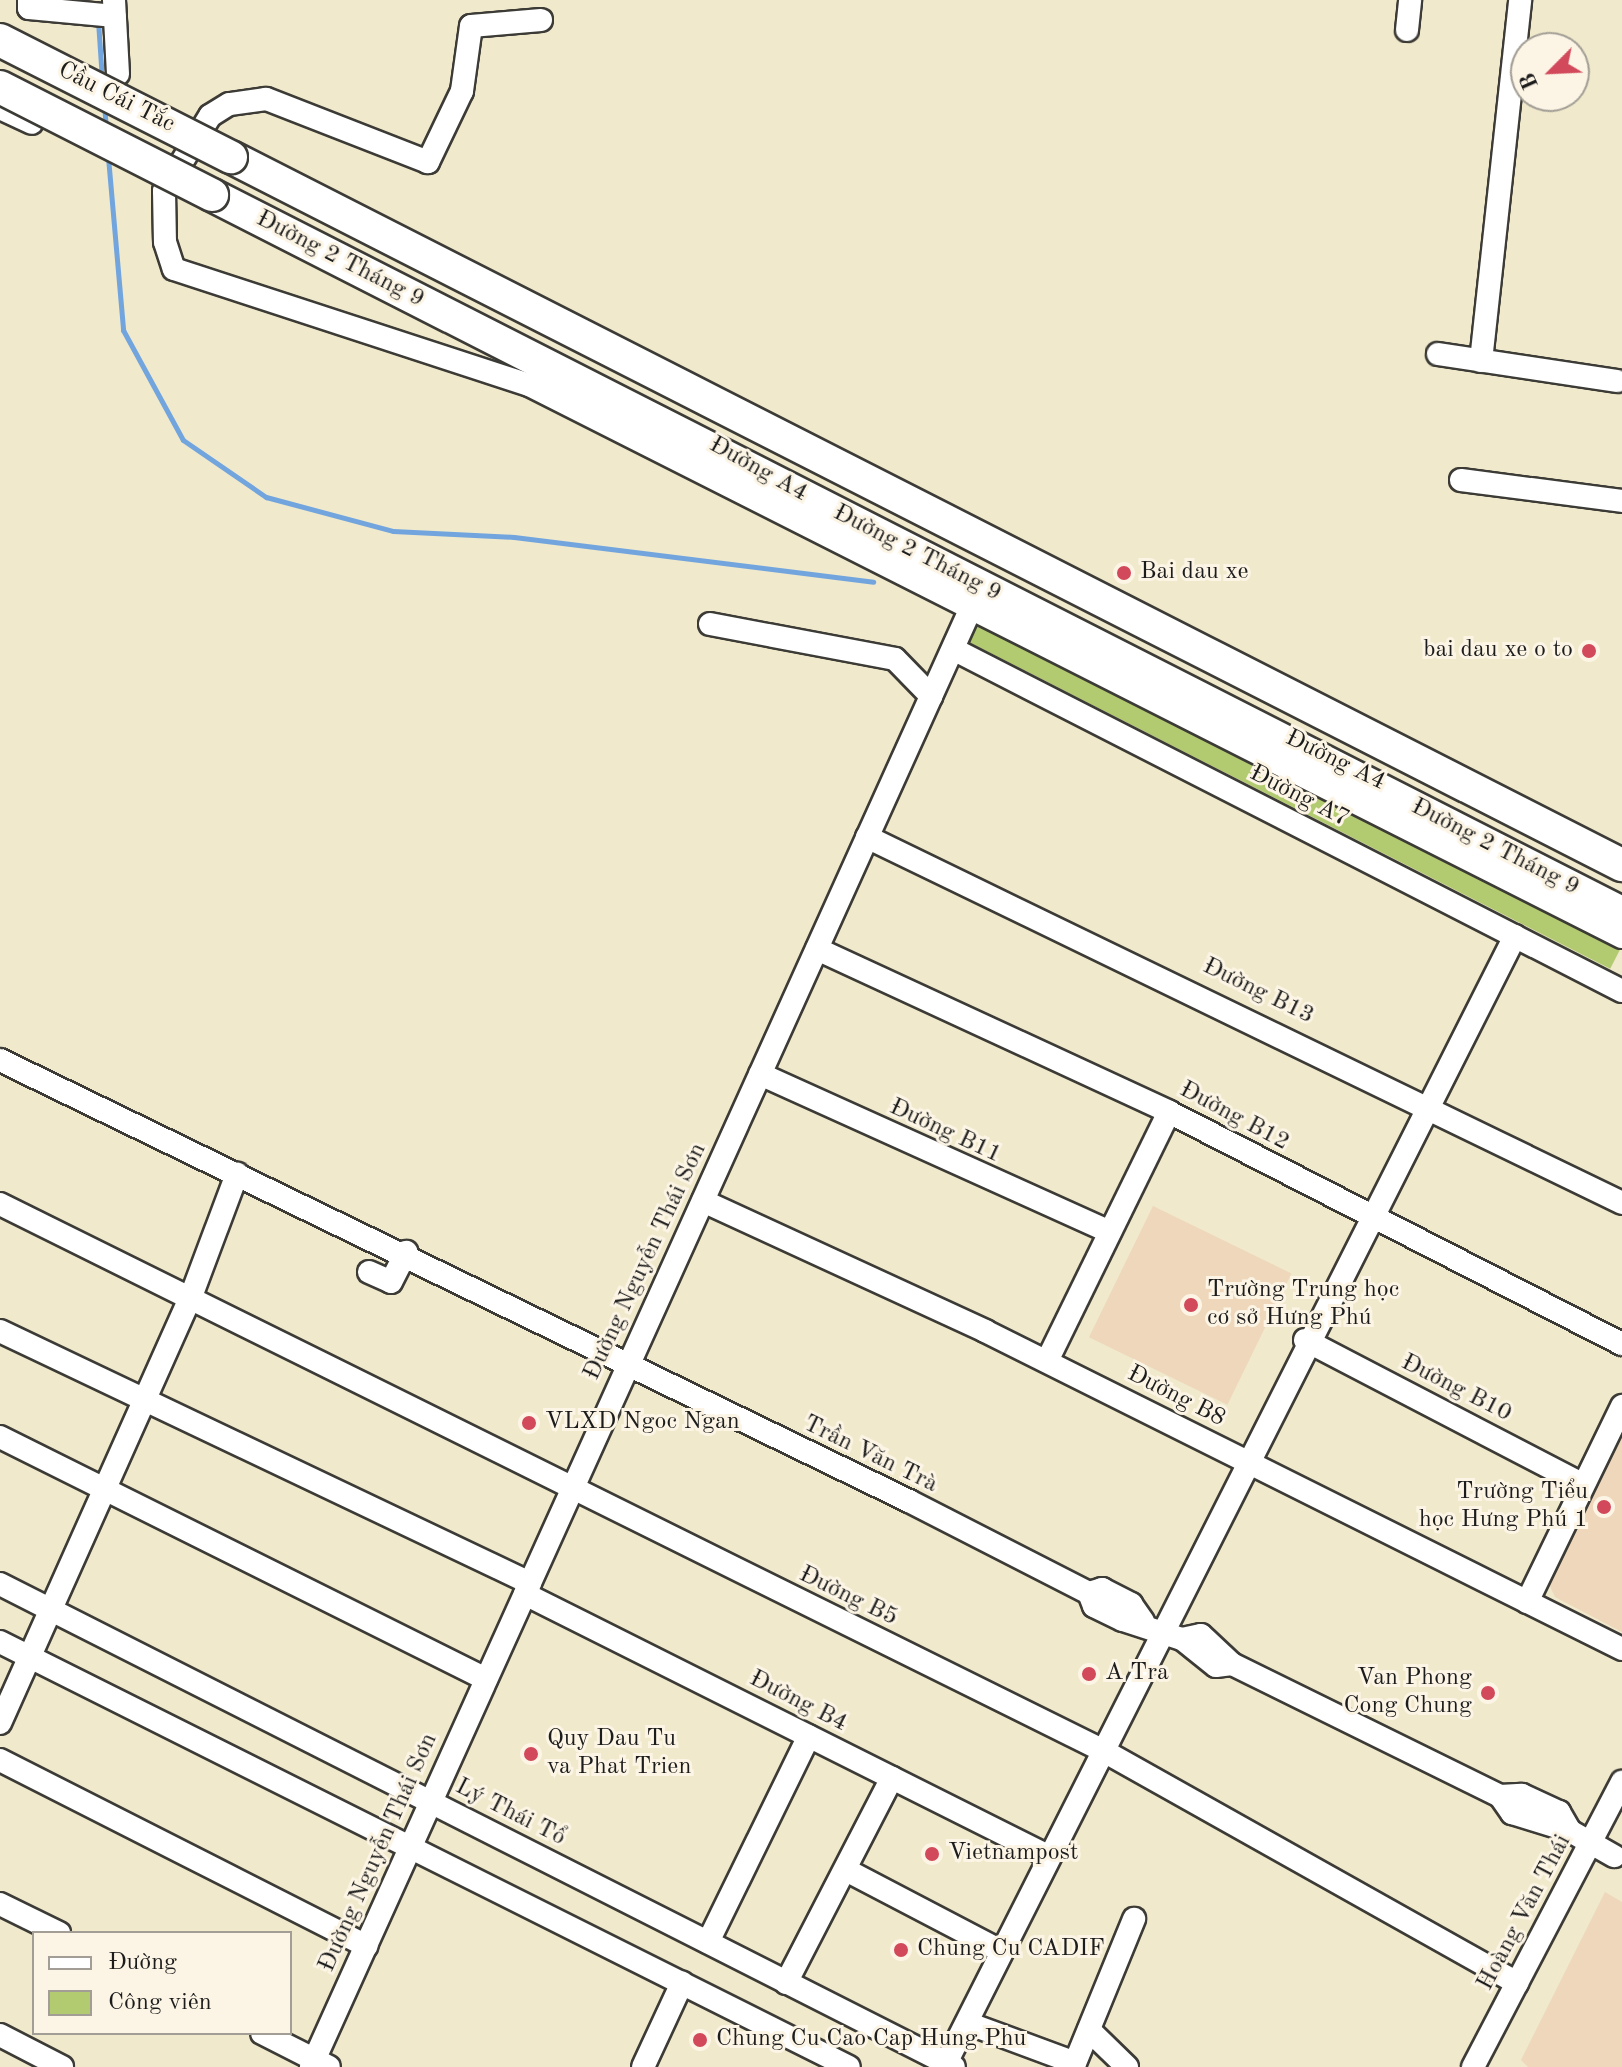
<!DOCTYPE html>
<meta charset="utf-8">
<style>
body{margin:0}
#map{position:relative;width:1622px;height:2067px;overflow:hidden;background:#f0e9cc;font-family:"Old Standard TT",serif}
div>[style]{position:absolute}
.built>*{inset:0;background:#eed7bb;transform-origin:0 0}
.green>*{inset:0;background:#b3cb70;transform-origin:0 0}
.stream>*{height:5px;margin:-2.5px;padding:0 2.5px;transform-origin:2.5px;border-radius:2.5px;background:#72a5de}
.roads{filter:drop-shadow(2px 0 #3c3b36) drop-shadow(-2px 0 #3c3b36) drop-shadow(0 2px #3c3b36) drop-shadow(0 -2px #3c3b36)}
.minor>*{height:22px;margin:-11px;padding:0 11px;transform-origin:11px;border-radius:11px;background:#fff}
.highway>*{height:32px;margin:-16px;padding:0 16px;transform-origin:16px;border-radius:16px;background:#fff}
.bridges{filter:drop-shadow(2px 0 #3c3b36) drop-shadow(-2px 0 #3c3b36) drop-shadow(0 2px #3c3b36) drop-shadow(0 -2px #3c3b36)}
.highway-bridge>*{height:32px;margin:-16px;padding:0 16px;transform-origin:16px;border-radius:16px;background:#fff}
.dots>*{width:22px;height:22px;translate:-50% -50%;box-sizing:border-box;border:4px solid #fcf5e5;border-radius:50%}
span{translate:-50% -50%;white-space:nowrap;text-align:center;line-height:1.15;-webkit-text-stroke:6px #fcf5e5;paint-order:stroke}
.street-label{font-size:24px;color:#1c1c1c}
.poi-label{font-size:24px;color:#1c1c1c}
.left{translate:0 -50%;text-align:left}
.right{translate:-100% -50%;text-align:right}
.legend{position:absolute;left:32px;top:1931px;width:260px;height:104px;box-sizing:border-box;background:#fcf5e5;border:2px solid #a29e95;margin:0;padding:10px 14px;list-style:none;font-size:24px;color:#1c1c1c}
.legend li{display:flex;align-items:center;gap:16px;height:40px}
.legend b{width:40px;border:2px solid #a29e95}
.north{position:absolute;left:1510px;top:32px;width:80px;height:80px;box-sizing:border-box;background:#fcf5e5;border:2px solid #a29e95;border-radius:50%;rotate:246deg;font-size:22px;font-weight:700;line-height:32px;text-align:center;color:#1c1c1c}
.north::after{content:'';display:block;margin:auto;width:28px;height:36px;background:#d1495b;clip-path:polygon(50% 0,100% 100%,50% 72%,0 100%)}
</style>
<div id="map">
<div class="built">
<div style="left:1153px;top:1206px;width:154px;height:146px;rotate:26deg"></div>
<div style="clip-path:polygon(1622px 1432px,1622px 1632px,1555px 1597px,1548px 1582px)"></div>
<div style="clip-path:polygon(1605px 1892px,1622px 1902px,1622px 2067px,1528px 2067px,1521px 2060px)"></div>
</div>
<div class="green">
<div style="left:976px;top:621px;width:723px;height:22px;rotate:27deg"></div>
</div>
<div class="stream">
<div style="left:98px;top:21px;width:58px;rotate:86.1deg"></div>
<div style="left:104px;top:105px;width:22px;rotate:85deg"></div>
<div style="left:108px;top:157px;width:174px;rotate:85deg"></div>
<div style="left:123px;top:330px;width:125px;rotate:61.4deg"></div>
<div style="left:183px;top:440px;width:101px;rotate:34.5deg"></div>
<div style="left:266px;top:497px;width:131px;rotate:15deg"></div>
<div style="left:393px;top:531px;width:121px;rotate:2.8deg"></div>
<div style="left:514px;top:537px;width:362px;rotate:7.1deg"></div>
</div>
<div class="roads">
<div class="minor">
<div style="left:29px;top:0;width:8px;rotate:90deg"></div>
<div style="left:29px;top:8px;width:86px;rotate:5.3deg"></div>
<div style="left:114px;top:0;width:74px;rotate:86.9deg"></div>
<div style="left:541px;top:20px;width:70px;rotate:175.1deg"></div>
<div style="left:471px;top:26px;width:66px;rotate:97.9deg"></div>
<div style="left:462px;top:91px;width:79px;rotate:115.6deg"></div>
<div style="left:428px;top:162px;width:174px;rotate:-158.7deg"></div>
<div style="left:266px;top:99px;width:37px;rotate:172deg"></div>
<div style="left:229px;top:104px;width:22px;rotate:148deg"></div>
<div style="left:210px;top:116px;width:88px;rotate:121.5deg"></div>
<div style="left:164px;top:191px;width:51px;rotate:88.9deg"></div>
<div style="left:165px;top:242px;width:28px;rotate:72deg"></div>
<div style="left:174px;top:269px;width:373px;rotate:18.1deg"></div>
<div style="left:529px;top:385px;width:1224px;rotate:26.8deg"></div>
<div style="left:1407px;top:30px;width:30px;rotate:-84deg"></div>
<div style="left:0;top:108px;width:35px;rotate:25deg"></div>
<div style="left:1438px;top:354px;width:181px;rotate:8.6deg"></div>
<div style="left:1481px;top:361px;width:363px;rotate:-83.8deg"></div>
<div style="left:1461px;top:480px;width:162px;rotate:7.4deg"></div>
<div style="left:710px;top:624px;width:188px;rotate:10.7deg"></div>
<div style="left:895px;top:659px;width:52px;rotate:45.8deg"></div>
<div style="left:953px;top:649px;width:751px;rotate:27.08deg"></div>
<div style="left:867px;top:837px;width:839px;rotate:25.86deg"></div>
<div style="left:817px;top:949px;width:388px;rotate:24.8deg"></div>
<div style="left:1169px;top:1112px;width:509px;rotate:27.12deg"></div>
<div style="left:0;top:1060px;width:1010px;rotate:25.88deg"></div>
<div style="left:909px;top:1501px;width:202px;rotate:27.1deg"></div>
<div style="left:1089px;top:1593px;width:14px;rotate:69deg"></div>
<div style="left:1094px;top:1606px;width:32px;rotate:26deg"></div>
<div style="left:1123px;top:1620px;width:62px;rotate:17.9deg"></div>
<div style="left:760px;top:1074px;width:384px;rotate:24.3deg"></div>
<div style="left:703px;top:1201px;width:311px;rotate:24.7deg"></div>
<div style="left:985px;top:1331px;width:712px;rotate:26.53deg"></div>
<div style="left:0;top:1204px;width:1230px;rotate:26.36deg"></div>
<div style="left:1102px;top:1750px;width:476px;rotate:29.3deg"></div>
<div style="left:369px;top:1272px;width:24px;rotate:24deg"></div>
<div style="left:391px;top:1282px;width:34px;rotate:-63deg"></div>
<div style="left:0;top:1331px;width:587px;rotate:25.43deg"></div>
<div style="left:1305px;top:1340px;width:312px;rotate:27.5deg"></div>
<div style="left:1047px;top:1361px;width:277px;rotate:-63.9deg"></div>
<div style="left:0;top:1437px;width:543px;rotate:26.47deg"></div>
<div style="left:0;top:1584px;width:1069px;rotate:26.85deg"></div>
<div style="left:1089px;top:1593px;width:14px;rotate:-17deg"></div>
<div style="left:1102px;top:1589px;width:33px;rotate:27deg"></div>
<div style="left:1131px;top:1604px;width:21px;rotate:55deg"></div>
<div style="left:525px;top:1594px;width:585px;rotate:26.61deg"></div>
<div style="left:1527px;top:1602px;width:218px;rotate:-64.1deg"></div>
<div style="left:1182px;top:1639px;width:19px;rotate:-12deg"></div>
<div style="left:1201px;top:1635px;width:42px;rotate:43.1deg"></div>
<div style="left:1232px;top:1664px;width:299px;rotate:26.2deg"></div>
<div style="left:1500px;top:1796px;width:21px;rotate:55deg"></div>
<div style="left:1512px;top:1813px;width:61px;rotate:17.2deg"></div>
<div style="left:1570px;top:1831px;width:51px;rotate:29.6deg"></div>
<div style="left:1182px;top:1639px;width:43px;rotate:38.5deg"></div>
<div style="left:1216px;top:1666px;width:16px;rotate:-7deg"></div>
<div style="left:0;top:1642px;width:949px;rotate:26.59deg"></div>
<div style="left:0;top:1723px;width:465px;rotate:-65.9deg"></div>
<div style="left:190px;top:1299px;width:134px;rotate:-69.4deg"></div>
<div style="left:0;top:1760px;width:411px;rotate:26.9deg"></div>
<div style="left:1500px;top:1796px;width:22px;rotate:-3deg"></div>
<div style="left:1522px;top:1795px;width:41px;rotate:24.7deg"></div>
<div style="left:1559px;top:1812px;width:22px;rotate:60deg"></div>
<div style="left:846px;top:1870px;width:175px;rotate:27.6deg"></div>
<div style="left:0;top:1904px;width:66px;rotate:26.2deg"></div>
<div style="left:708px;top:1942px;width:229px;rotate:-63.9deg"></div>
<div style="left:786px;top:1983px;width:231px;rotate:-62.7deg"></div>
<div style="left:967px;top:2023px;width:115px;rotate:20.3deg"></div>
<div style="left:1075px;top:2063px;width:156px;rotate:-67.7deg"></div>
<div style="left:1089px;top:2030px;width:53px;rotate:44.2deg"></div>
<div style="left:262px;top:2033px;width:75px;rotate:26.9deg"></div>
<div style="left:0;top:2035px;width:70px;rotate:27.3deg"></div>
<div style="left:311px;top:2067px;width:1599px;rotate:-65.66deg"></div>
<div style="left:643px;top:2067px;width:93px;rotate:-65.1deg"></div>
<div style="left:944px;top:2067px;width:1267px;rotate:-63.21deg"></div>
<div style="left:1473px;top:2067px;width:322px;rotate:-62.4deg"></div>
</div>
<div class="highway">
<div style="left:231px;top:157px;width:1561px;rotate:26.98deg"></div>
<div style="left:212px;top:195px;width:1582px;rotate:26.99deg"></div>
</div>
</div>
<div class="bridges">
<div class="highway-bridge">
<div style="left:0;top:40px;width:259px;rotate:26.9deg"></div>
<div style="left:0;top:87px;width:238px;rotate:27deg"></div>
</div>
</div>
<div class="dots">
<div style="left:1124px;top:573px;background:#d1495b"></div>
<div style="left:1589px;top:651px;background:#d1495b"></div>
<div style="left:1191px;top:1305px;background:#d1495b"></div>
<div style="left:529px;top:1423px;background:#d1495b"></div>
<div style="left:1604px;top:1507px;background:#d1495b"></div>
<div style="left:1089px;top:1674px;background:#d1495b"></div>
<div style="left:1488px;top:1693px;background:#d1495b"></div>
<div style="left:531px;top:1754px;background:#d1495b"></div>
<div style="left:932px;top:1854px;background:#d1495b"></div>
<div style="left:901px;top:1950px;background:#d1495b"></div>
<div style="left:700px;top:2040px;background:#d1495b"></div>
</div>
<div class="street-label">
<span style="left:116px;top:98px;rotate:27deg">Cầu Cái Tắc</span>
<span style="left:340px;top:260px;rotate:27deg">Đường 2 Tháng 9</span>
<span style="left:758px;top:470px;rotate:29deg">Đường A4</span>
<span style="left:917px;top:554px;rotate:27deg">Đường 2 Tháng 9</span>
<span style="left:1335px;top:761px;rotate:26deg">Đường A4</span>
<span style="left:1299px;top:797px;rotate:27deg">Đường A7</span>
<span style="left:1495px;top:848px;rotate:27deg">Đường 2 Tháng 9</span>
<span style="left:1258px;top:992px;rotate:26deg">Đường B13</span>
<span style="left:1234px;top:1117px;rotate:28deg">Đường B12</span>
<span style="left:945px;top:1132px;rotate:25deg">Đường B11</span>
<span style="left:646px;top:1262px;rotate:-65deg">Đường Nguyễn Thái Sơn</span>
<span style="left:1456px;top:1389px;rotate:27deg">Đường B10</span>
<span style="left:1176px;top:1397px;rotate:27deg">Đường B8</span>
<span style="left:870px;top:1455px;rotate:26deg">Trần Văn Trà</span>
<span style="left:848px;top:1597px;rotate:26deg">Đường B5</span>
<span style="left:798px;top:1702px;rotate:27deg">Đường B4</span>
<span style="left:510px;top:1813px;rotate:27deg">Lý Thái Tổ</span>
<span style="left:379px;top:1853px;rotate:-66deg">Đường Nguyễn Thái Sơn</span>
<span style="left:1525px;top:1913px;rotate:-62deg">Hoàng Văn Thái</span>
</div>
<div class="poi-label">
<span class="left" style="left:1140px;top:573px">Bai dau xe</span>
<span class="right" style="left:1573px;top:651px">bai dau xe o to</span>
<span class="left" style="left:1207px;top:1305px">Trường Trung học<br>cơ sở Hưng Phú</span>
<span class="left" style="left:545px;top:1423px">VLXD Ngoc Ngan</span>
<span class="right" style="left:1588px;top:1507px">Trường Tiểu<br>học Hưng Phú 1</span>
<span class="left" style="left:1105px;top:1674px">A Tra</span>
<span class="right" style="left:1472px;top:1693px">Van Phong<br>Cong Chung</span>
<span class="left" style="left:547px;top:1754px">Quy Dau Tu<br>va Phat Trien</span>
<span class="left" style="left:948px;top:1854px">Vietnampost</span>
<span class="left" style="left:917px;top:1950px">Chung Cu CADIF</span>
<span class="left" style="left:716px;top:2040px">Chung Cu Cao Cap Hung Phu</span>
</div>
<ul class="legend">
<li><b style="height:10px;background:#fff"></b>Đường</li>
<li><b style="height:22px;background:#b3cb70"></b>Công viên</li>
</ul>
<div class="north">B</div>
</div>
